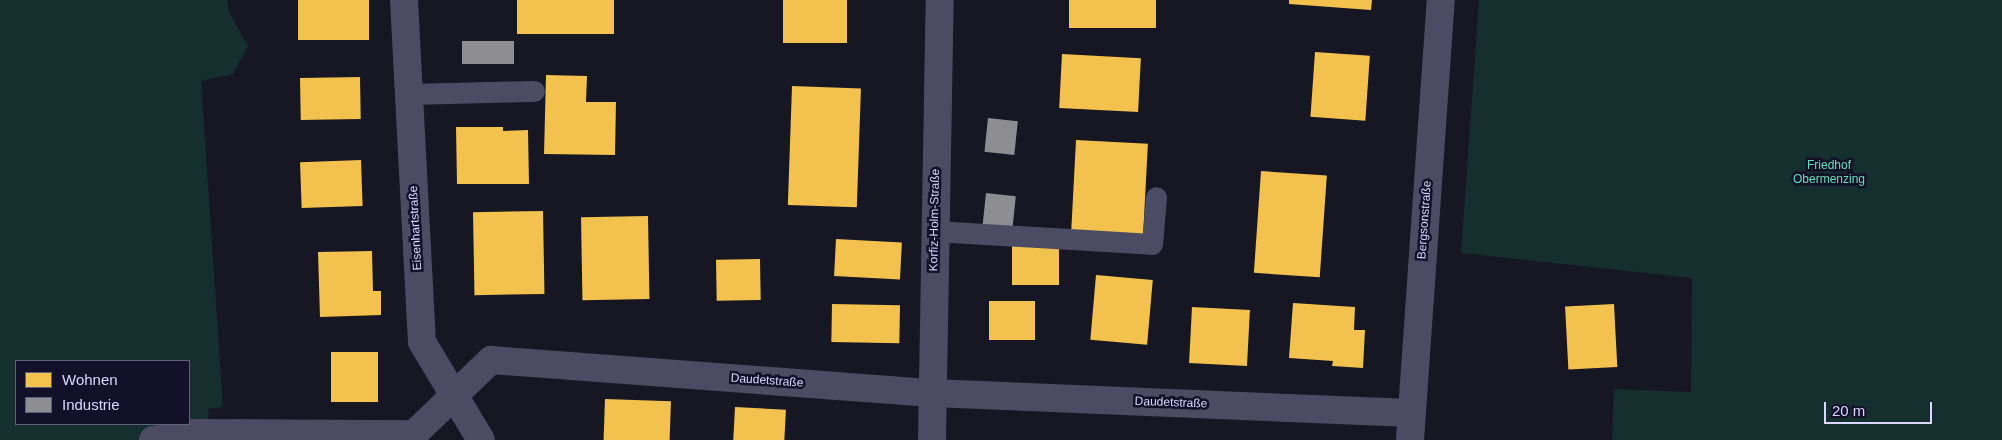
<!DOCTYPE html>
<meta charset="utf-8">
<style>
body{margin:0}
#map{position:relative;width:2002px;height:440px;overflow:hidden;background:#171623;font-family:Arial,sans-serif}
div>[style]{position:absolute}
.green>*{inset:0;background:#142f2e}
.homes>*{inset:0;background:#f2c14e;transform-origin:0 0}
.industry>*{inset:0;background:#8d8d92;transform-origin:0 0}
.service>*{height:21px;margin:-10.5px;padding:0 10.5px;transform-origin:10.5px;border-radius:10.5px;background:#4b4c64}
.minor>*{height:28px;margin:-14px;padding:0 14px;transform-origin:14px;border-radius:14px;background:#4b4c64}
.tertiary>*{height:28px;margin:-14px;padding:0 14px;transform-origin:14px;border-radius:14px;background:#4b4c64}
span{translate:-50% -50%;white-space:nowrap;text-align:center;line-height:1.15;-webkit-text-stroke:5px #131029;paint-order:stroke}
.park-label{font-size:12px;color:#62e1b8}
.street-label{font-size:12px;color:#dad8ff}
.legend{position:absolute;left:15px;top:360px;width:175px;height:65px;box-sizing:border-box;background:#131029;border:1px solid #63607f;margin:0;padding:6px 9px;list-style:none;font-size:15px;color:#dad8ff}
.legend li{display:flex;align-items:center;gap:10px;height:25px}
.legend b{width:25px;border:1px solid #63607f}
.scale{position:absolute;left:1824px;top:402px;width:108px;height:22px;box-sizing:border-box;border:2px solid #dad8ff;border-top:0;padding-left:6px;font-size:15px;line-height:18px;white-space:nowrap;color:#dad8ff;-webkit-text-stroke:4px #131029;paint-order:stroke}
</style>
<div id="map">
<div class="green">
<div style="clip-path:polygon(evenodd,0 0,227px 0,228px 10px,248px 46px,233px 74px,201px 81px,223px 407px,208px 409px,210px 440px,0 440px,0 0,16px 361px,189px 361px,189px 424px,16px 424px,16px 361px)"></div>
<div style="clip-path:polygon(1479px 0,2002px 0,2002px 440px,1612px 440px,1614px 389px,1691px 392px,1692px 278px,1461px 253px)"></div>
</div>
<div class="homes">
<div style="left:298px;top:0;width:71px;height:40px"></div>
<div style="left:517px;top:0;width:97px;height:34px"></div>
<div style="left:783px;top:0;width:64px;height:43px"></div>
<div style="left:1069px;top:0;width:87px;height:28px"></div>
<div style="clip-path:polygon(1289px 0,1372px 0,1371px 10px,1289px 4px)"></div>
<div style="left:1315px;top:52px;width:55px;height:65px;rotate:4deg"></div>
<div style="left:1062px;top:54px;width:79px;height:54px;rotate:3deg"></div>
<div style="clip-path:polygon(546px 75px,587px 76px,586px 102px,616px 102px,615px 155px,544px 154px)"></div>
<div style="left:360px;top:77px;width:42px;height:60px;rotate:89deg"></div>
<div style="left:792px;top:86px;width:69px;height:119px;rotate:2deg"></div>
<div style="clip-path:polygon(456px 127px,503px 127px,503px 131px,528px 130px,529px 184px,457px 184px)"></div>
<div style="left:1076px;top:140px;width:72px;height:92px;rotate:3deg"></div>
<div style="left:361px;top:160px;width:46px;height:61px;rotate:88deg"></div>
<div style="left:1261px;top:171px;width:66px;height:102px;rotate:4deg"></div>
<div style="left:543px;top:211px;width:83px;height:70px;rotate:89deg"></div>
<div style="left:648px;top:216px;width:83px;height:67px;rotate:89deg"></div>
<div style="left:836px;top:239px;width:66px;height:37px;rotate:3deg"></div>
<div style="left:1012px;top:246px;width:47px;height:39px"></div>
<div style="clip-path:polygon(372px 251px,373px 291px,381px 291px,381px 315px,320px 317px,318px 252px)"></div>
<div style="left:760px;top:259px;width:41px;height:44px;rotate:89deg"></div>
<div style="left:1096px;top:275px;width:57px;height:65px;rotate:5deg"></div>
<div style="left:989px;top:301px;width:46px;height:39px"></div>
<div style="clip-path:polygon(1293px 303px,1355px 307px,1354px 330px,1365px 330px,1363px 368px,1332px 366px,1333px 361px,1289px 358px)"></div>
<div style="left:832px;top:304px;width:68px;height:38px;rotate:1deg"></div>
<div style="left:1614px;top:304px;width:63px;height:49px;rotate:87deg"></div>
<div style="left:1192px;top:307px;width:58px;height:56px;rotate:3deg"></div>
<div style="left:331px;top:352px;width:47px;height:50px"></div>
<div style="left:605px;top:399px;width:66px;height:41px;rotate:2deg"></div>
<div style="left:735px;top:407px;width:51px;height:33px;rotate:3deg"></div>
</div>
<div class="industry">
<div style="left:514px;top:41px;width:23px;height:52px;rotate:90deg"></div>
<div style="left:988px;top:118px;width:30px;height:34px;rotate:6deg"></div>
<div style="left:986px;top:193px;width:30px;height:34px;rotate:6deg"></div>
</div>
<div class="service">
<div style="left:408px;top:94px;width:126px;rotate:-1.4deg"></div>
<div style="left:935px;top:231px;width:217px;rotate:3.4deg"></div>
<div style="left:1152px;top:244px;width:47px;rotate:-85.1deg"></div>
</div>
<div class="minor">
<div style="left:404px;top:0;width:342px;rotate:87deg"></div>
<div style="left:422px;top:342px;width:114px;rotate:59deg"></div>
<div style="left:153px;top:440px;width:42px;rotate:-9.7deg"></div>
<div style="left:194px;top:433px;width:220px;rotate:0.3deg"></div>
<div style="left:414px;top:434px;width:107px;rotate:-43.9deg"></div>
<div style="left:491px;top:360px;width:442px;rotate:4.3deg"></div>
<div style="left:932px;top:393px;width:479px;rotate:2.4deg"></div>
<div style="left:932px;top:440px;width:440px;rotate:-89deg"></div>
</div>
<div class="tertiary">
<div style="left:1410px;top:440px;width:441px;rotate:-86deg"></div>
</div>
<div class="park-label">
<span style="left:1829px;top:173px">Friedhof<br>Obermenzing</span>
</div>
<div class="street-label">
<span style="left:935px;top:220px;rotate:-89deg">Korfiz-Holm-Straße</span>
<span style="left:1425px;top:220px;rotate:-86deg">Bergsonstraße</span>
<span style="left:416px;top:228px;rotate:-93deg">Eisenhartstraße</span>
<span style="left:767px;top:381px;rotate:4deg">Daudetstraße</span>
<span style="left:1171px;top:403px;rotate:2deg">Daudetstraße</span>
</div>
<ul class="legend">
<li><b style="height:14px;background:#f2c14e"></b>Wohnen</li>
<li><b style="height:14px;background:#8d8d92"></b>Industrie</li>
</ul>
<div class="scale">20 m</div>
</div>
